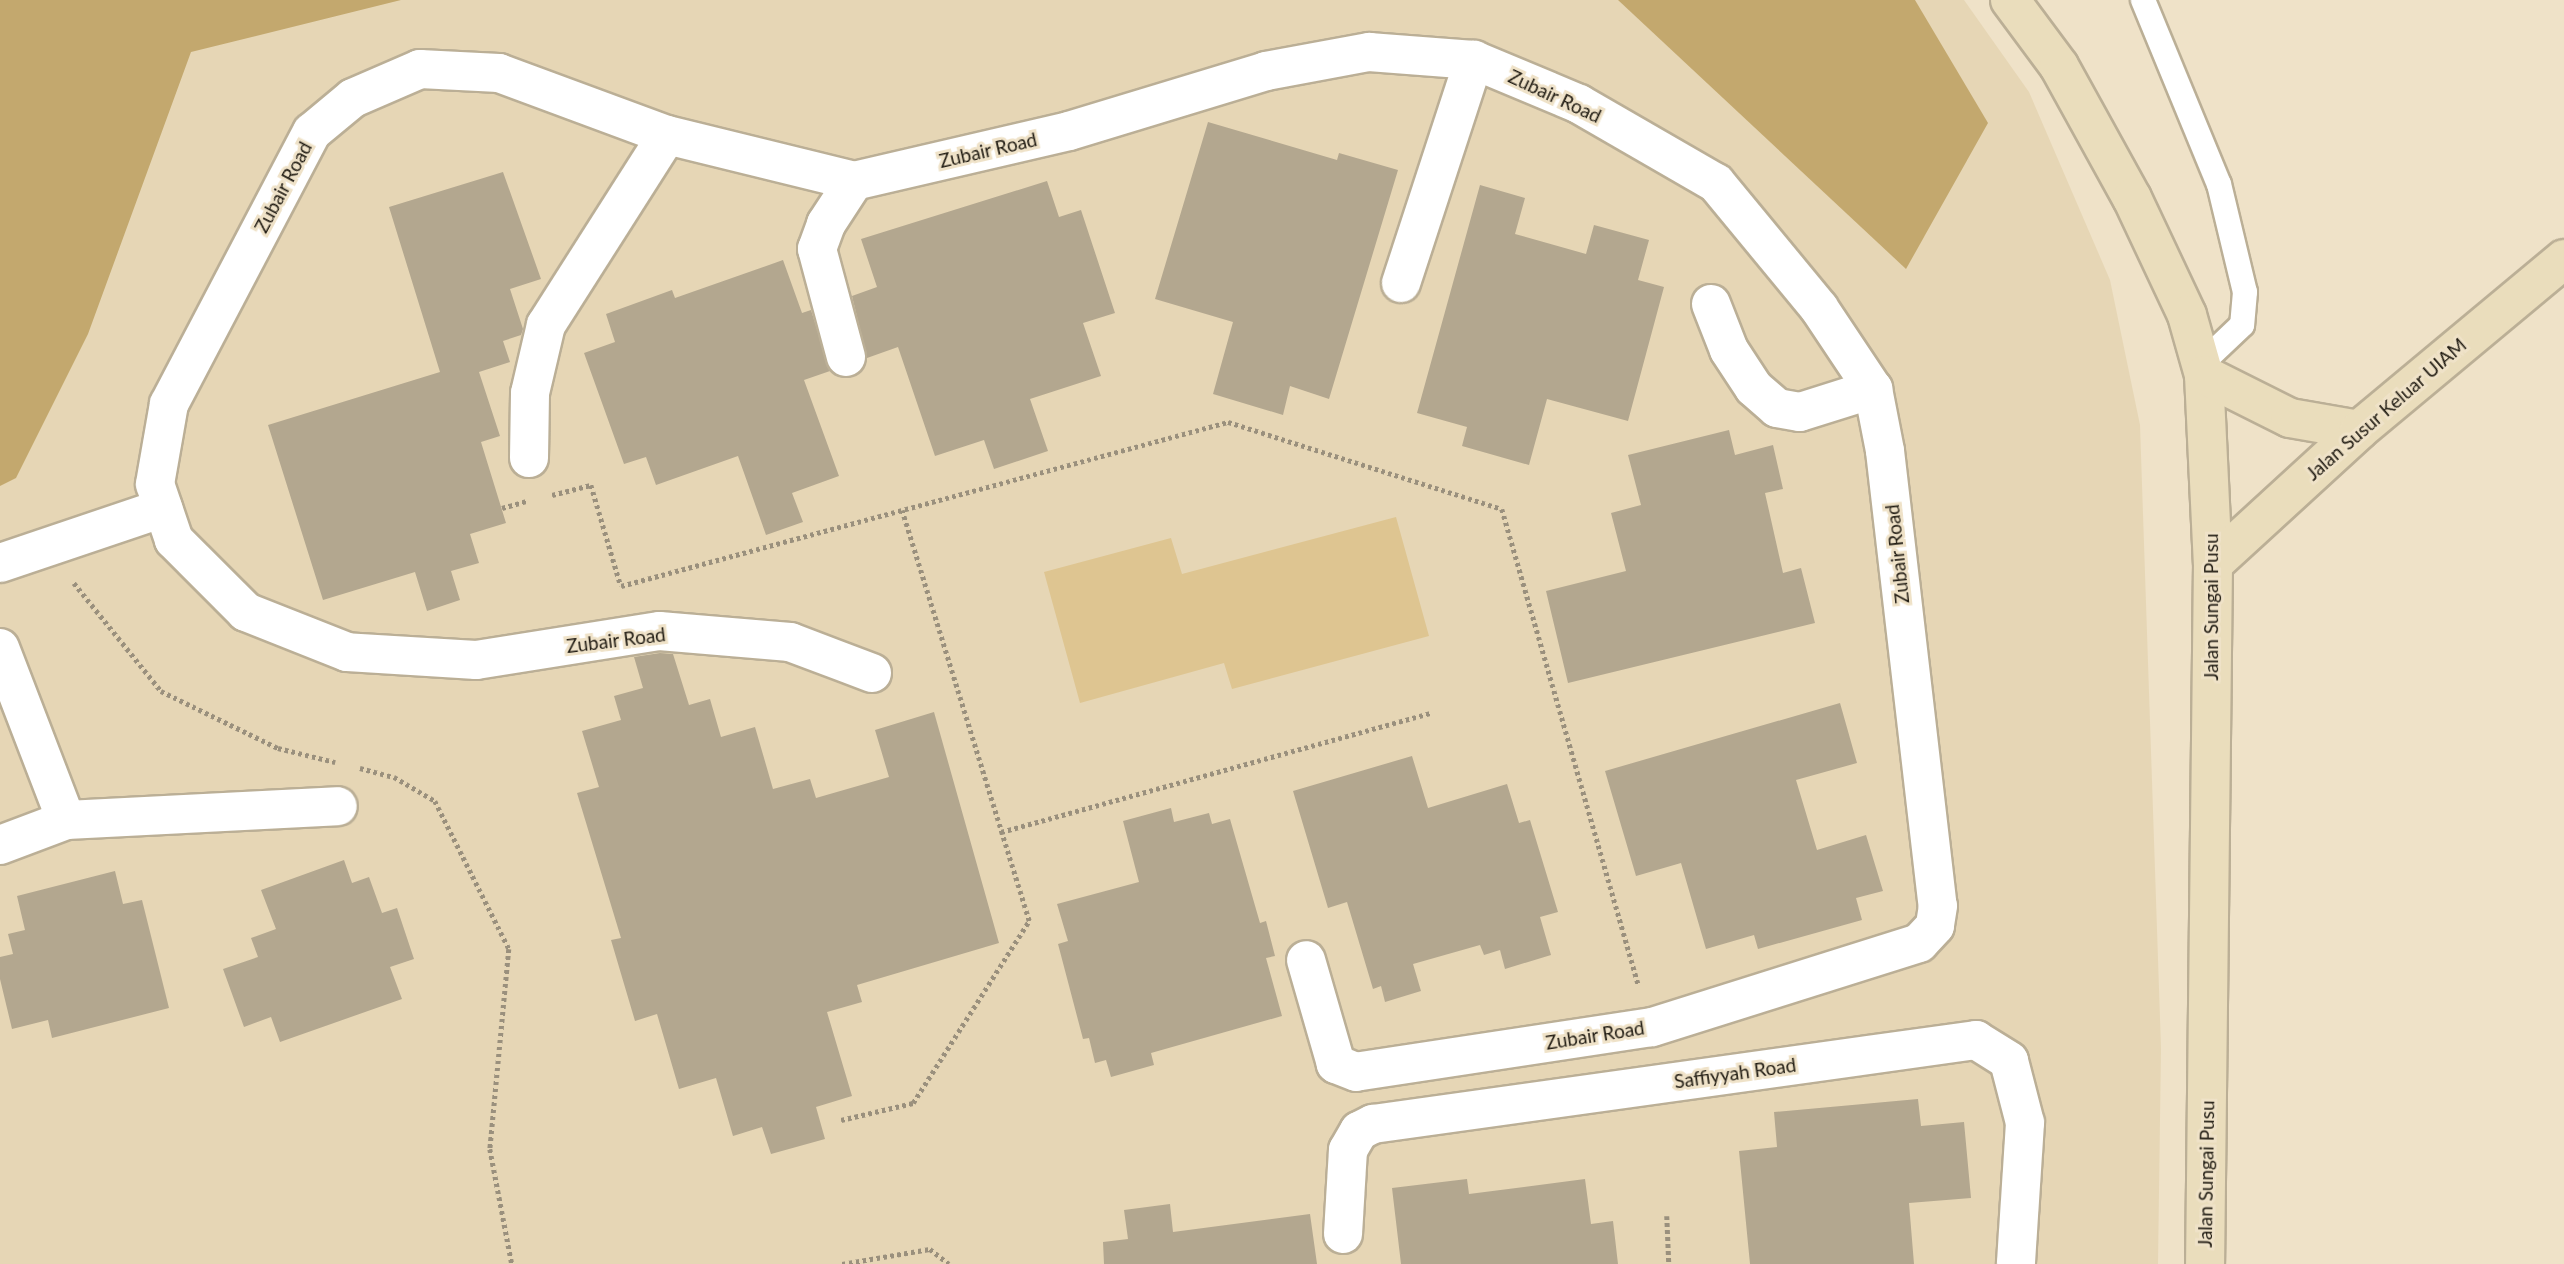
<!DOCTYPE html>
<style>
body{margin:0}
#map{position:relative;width:2564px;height:1264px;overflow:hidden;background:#efe2c8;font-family:Lato,sans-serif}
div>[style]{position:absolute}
.built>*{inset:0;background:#e6d6b5}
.green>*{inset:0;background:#dec591}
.forest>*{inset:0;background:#c3a86e}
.building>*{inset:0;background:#b3a78f}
.path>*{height:4.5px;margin-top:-2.25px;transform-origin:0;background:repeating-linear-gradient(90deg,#9a907d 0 3.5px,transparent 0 7px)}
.roads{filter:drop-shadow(2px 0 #bbaf96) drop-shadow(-2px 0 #bbaf96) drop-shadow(0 2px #bbaf96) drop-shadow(0 -2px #bbaf96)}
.lane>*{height:24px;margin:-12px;padding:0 12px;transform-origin:12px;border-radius:12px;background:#fff}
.street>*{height:38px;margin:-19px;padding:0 19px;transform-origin:19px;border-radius:19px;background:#fff}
.secondary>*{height:38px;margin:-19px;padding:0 19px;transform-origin:19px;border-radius:19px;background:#eaddbc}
span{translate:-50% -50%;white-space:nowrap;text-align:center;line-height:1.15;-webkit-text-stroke:6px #efe2c8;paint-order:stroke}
.street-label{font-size:19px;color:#211c13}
</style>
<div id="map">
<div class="built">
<div style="clip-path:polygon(0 0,1964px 0,2029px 92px,2110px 280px,2140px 425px,2161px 1048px,2158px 1264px,0 1264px)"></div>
</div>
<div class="green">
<div style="clip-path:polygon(1396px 517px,1429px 636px,1232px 689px,1224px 663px,1080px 703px,1044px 572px,1171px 538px,1182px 574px)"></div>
</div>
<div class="forest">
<div style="clip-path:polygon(0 0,401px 0,191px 52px,88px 334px,16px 478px,0 486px)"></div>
<div style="clip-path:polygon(1618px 0,1915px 0,1988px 123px,1906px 269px)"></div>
</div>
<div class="building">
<div style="clip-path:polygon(1208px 122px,1337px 160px,1339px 153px,1398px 170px,1329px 399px,1290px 386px,1283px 415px,1213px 394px,1233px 322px,1155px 299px)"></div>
<div style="clip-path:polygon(503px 172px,541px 279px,510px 289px,523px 329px,521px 335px,503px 341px,510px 362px,479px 372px,500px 436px,481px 442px,506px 523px,470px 534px,479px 563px,451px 571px,460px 600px,427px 611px,415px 572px,323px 600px,268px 425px,440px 372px,389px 207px)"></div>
<div style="clip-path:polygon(1047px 181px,1059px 217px,1081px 210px,1115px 313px,1083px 323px,1101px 376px,1030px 399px,1048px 451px,994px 469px,984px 440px,935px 456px,898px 347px,867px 358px,852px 296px,877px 287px,861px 239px)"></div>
<div style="clip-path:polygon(1480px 185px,1525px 198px,1515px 234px,1586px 254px,1594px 225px,1649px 240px,1638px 280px,1664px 287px,1628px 421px,1547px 399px,1529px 465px,1462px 446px,1467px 427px,1417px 413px)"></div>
<div style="clip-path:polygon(783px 260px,802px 313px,811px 310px,830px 371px,804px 380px,839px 476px,792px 493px,803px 522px,766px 535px,738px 456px,656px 485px,646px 457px,624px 464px,584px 353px,615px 342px,606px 314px,672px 290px,675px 298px)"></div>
<div style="clip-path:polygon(1729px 430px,1735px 455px,1773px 445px,1783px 489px,1765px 493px,1783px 573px,1801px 568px,1815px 623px,1568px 683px,1546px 591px,1626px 571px,1611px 513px,1641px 505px,1628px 455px)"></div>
<div style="clip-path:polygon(660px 653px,673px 654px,689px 705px,710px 699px,721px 737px,755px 727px,773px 789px,810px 779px,816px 798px,889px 777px,875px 730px,934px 712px,999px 943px,857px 985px,862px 1002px,827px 1012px,852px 1096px,816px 1107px,825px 1139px,771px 1154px,762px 1127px,733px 1136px,716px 1078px,679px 1089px,657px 1014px,635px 1021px,611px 940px,621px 938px,577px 793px,599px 787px,582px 731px,621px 720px,614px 696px,643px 688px,634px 657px)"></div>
<div style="clip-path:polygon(1840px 703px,1857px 763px,1796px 780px,1817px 850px,1866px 835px,1883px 891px,1856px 898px,1862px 920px,1758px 949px,1754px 935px,1706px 949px,1681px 863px,1636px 876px,1605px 771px)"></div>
<div style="clip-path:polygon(1412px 756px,1428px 808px,1507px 784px,1519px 823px,1530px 820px,1558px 912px,1540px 917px,1551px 955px,1505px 969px,1500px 950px,1484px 955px,1480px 945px,1413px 964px,1421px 991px,1385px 1002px,1381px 986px,1373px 989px,1347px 902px,1328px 908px,1293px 791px)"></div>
<div style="clip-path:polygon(1171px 808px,1174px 822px,1209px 813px,1212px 824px,1230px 819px,1260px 923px,1266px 921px,1275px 956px,1266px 958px,1282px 1016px,1151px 1053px,1154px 1065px,1111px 1077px,1106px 1060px,1095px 1063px,1089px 1038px,1083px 1039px,1058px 944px,1068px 941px,1057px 904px,1139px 882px,1123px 821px)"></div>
<div style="clip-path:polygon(344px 860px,352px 883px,369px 877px,382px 913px,397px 908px,414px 959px,390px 967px,402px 999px,280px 1042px,271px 1017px,244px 1027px,223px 969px,258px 957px,251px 938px,276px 929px,261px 890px)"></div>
<div style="clip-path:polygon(115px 871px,123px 904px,142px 900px,169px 1008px,52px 1038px,48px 1020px,12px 1029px,0 979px,0 957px,13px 954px,8px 934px,25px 930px,17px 896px)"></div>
<div style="clip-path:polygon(1918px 1099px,1921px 1126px,1964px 1122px,1971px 1198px,1909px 1203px,1914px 1264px,1750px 1264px,1739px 1151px,1777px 1147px,1774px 1112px)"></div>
<div style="clip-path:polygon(1467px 1179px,1469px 1194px,1585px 1179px,1591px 1224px,1613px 1221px,1618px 1264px,1401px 1264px,1392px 1188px)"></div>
<div style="clip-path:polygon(1170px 1204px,1173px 1232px,1310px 1214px,1317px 1264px,1104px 1264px,1103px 1242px,1128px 1239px,1124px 1210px)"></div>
</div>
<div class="path">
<div style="left:552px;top:495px;width:40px;rotate:-14.4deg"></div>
<div style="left:591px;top:485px;width:105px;rotate:73.5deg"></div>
<div style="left:621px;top:586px;width:629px;rotate:-15.12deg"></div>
<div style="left:1228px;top:422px;width:287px;rotate:17.6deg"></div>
<div style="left:1502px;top:509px;width:496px;rotate:74deg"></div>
<div style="left:502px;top:508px;width:25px;rotate:-16deg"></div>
<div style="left:74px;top:583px;width:139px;rotate:51.1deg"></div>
<div style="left:161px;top:691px;width:130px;rotate:26deg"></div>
<div style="left:278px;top:748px;width:59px;rotate:13.8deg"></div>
<div style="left:360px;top:768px;width:35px;rotate:15deg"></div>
<div style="left:394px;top:777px;width:48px;rotate:30.3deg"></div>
<div style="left:435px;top:801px;width:165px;rotate:63.4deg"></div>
<div style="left:509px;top:949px;width:201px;rotate:95.4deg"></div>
<div style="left:490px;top:1149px;width:117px;rotate:79.2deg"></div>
<div style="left:1001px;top:832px;width:446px;rotate:-15.5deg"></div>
<div style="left:841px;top:1120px;width:74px;rotate:-13.3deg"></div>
<div style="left:913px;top:1103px;width:216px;rotate:-57.5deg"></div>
<div style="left:1029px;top:921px;width:430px;rotate:-107.2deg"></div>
<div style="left:1667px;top:1216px;width:48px;rotate:87.6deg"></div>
<div style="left:842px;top:1264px;width:89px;rotate:-9.7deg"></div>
<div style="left:930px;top:1249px;width:24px;rotate:38deg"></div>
</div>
<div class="roads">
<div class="lane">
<div style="left:2143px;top:0;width:199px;rotate:67.6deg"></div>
<div style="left:2219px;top:184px;width:111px;rotate:76.5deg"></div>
<div style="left:2245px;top:292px;width:33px;rotate:95deg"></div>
<div style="left:2242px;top:325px;width:55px;rotate:136.5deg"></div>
</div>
<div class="street">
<div style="left:1401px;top:283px;width:235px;rotate:-71.9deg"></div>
<div style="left:1711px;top:304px;width:49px;rotate:68.6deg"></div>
<div style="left:1729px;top:350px;width:45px;rotate:56.7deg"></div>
<div style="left:1754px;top:388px;width:30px;rotate:41deg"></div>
<div style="left:1777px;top:408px;width:23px;rotate:10deg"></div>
<div style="left:1800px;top:412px;width:77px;rotate:-17.5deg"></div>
<div style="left:846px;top:357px;width:112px;rotate:-105deg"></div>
<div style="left:817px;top:249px;width:27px;rotate:-70deg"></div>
<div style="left:826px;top:224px;width:51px;rotate:-56.9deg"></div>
<div style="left:529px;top:458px;width:65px;rotate:-89.1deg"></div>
<div style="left:530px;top:393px;width:70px;rotate:-76.8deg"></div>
<div style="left:546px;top:325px;width:225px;rotate:-57.5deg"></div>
<div style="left:0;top:563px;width:172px;rotate:-18.6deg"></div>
<div style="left:0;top:648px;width:184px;rotate:69deg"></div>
<div style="left:872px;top:673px;width:88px;rotate:-159.3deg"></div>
<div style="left:790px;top:642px;width:131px;rotate:-175.2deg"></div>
<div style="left:659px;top:631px;width:185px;rotate:171deg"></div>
<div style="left:476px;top:660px;width:129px;rotate:-176.5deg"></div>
<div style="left:347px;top:652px;width:109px;rotate:-158.4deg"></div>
<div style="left:246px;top:612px;width:102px;rotate:-135deg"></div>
<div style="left:174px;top:540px;width:59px;rotate:-108.7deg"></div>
<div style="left:155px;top:484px;width:81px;rotate:-80.1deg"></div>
<div style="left:169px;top:404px;width:307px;rotate:-62.3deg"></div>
<div style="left:312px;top:132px;width:53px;rotate:-39.7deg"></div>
<div style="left:353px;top:98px;width:73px;rotate:-23.4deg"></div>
<div style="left:420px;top:69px;width:79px;rotate:2.9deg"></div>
<div style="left:499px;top:73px;width:179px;rotate:20.3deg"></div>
<div style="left:667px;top:135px;width:193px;rotate:13.8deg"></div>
<div style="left:854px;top:181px;width:221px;rotate:-13.1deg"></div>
<div style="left:1069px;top:131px;width:206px;rotate:-16.9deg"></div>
<div style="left:1266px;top:71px;width:105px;rotate:-10.5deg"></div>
<div style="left:1369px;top:52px;width:105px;rotate:4.4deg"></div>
<div style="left:1474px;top:60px;width:114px;rotate:22.7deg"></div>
<div style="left:1579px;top:104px;width:158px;rotate:30deg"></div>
<div style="left:1716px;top:183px;width:162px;rotate:50.5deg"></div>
<div style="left:1819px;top:308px;width:97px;rotate:56.3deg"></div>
<div style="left:1873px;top:389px;width:63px;rotate:79deg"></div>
<div style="left:1885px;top:451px;width:458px;rotate:83.4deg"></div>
<div style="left:1938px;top:906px;width:20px;rotate:99deg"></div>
<div style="left:1935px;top:926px;width:23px;rotate:133deg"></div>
<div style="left:1919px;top:943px;width:280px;rotate:162.5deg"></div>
<div style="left:1652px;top:1027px;width:299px;rotate:171.4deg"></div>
<div style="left:1356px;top:1072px;width:22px;rotate:-158deg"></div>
<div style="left:1336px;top:1064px;width:108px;rotate:-106.1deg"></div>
<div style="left:0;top:845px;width:71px;rotate:-20.7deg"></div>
<div style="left:66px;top:820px;width:272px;rotate:-2.9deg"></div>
<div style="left:1343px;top:1234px;width:84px;rotate:-86.6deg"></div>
<div style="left:1348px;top:1150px;width:22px;rotate:-60deg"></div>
<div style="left:1359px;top:1131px;width:16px;rotate:-27deg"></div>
<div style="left:1373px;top:1124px;width:609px;rotate:-7.93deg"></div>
<div style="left:1976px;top:1040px;width:39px;rotate:32deg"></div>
<div style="left:2009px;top:1061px;width:64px;rotate:75.5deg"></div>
<div style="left:2025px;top:1123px;width:141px;rotate:93.7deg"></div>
</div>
<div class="secondary">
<div style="left:2010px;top:0;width:82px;rotate:53.4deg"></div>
<div style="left:2059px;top:66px;width:151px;rotate:61.1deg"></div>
<div style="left:2132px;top:198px;width:129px;rotate:64.8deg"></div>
<div style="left:2187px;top:315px;width:62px;rotate:74.2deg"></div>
<div style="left:2204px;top:375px;width:189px;rotate:87.3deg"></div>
<div style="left:2213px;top:564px;width:700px;rotate:90.65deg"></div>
<div style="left:2204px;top:375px;width:96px;rotate:26.6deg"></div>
<div style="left:2290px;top:418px;width:70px;rotate:9.9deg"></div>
<div style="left:2213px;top:564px;width:198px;rotate:-42.5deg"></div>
<div style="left:2359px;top:430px;width:267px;rotate:-39.8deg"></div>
</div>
</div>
<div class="street-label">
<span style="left:1555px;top:96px;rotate:25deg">Zubair Road</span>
<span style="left:988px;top:150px;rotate:-13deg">Zubair Road</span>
<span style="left:283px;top:187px;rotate:-62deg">Zubair Road</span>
<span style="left:2386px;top:409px;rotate:-41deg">Jalan Susur Keluar UIAM</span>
<span style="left:1897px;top:554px;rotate:-96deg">Zubair Road</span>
<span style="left:2211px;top:607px;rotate:-90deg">Jalan Sungai Pusu</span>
<span style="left:616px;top:640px;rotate:-7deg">Zubair Road</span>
<span style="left:1595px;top:1035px;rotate:-9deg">Zubair Road</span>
<span style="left:1735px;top:1073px;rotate:-8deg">Saffiyyah Road</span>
<span style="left:2206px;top:1174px;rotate:-89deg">Jalan Sungai Pusu</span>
</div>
</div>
